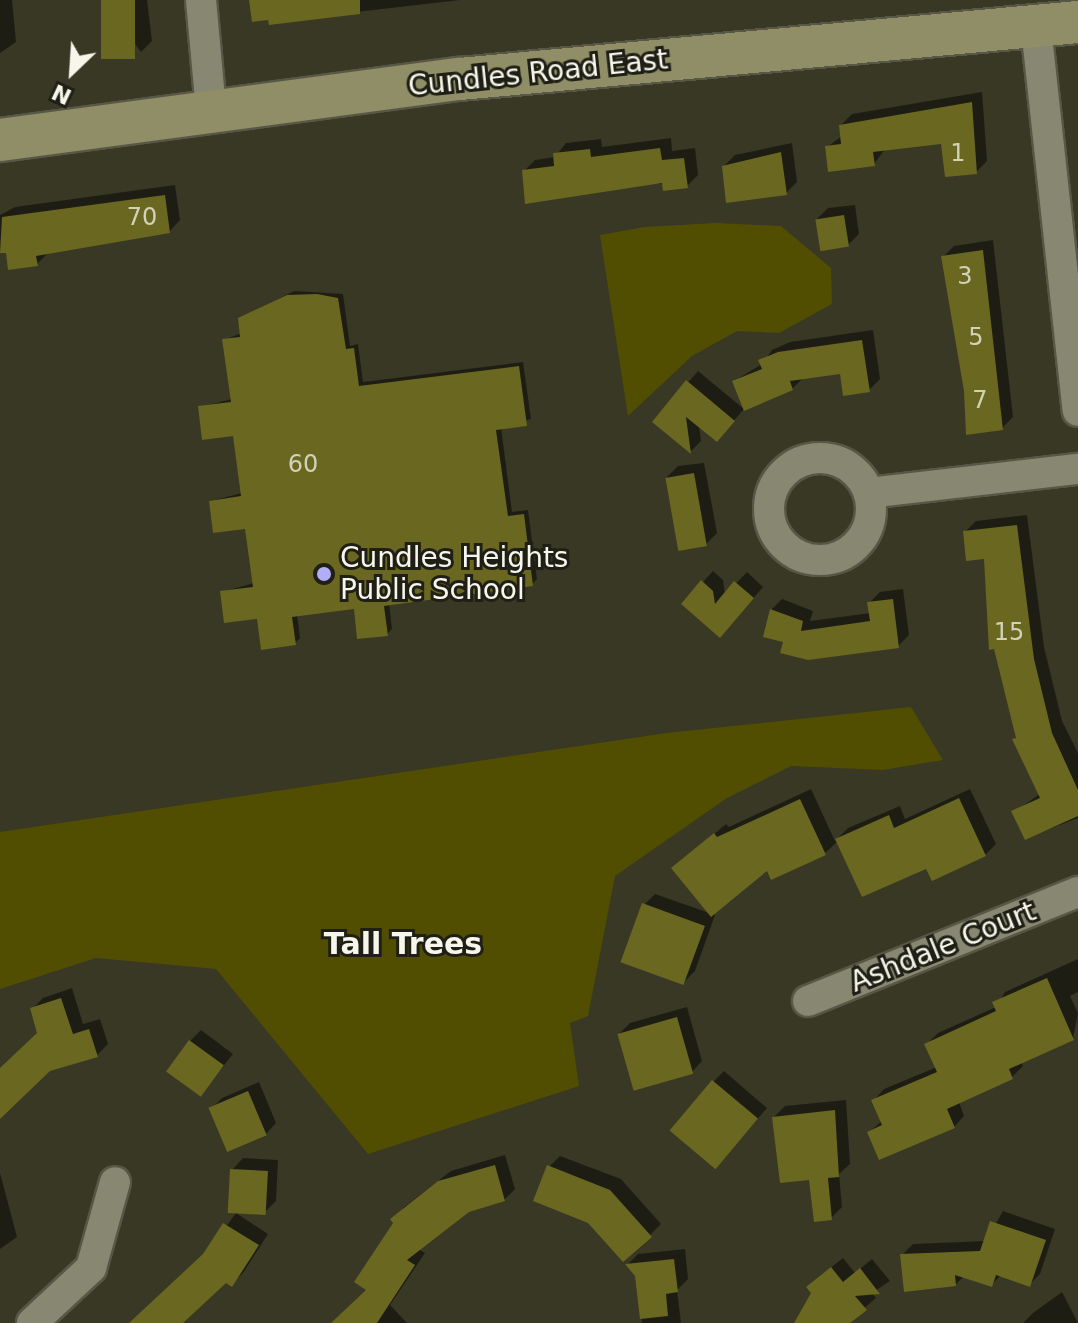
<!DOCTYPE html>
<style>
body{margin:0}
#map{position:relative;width:1078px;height:1323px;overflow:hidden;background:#383825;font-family:"DejaVu Sans",sans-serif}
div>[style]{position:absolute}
.green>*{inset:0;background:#514e02}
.shadow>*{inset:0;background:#0007}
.building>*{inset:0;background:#6a6721;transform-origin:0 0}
.roads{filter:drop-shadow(2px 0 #585746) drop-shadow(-2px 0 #585746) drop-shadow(0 2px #585746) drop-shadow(0 -2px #585746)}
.minor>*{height:30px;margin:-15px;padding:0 15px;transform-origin:15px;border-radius:15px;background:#888872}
.minor>.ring{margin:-15px;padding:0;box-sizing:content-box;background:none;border:30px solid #888872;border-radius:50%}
.secondary>*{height:42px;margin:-21px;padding:0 21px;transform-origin:21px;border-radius:21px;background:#8f8e67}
.dots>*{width:22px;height:22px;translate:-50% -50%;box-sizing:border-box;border:4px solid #1f1f16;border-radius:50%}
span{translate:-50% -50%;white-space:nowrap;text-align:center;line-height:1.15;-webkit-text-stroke:6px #1f1f16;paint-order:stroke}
.number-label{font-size:24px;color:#d3d2b8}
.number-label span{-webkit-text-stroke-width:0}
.street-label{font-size:28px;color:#f6f6ea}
.poi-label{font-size:28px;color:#f6f6ea}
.left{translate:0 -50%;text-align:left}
.neighbourhood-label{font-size:30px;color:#f6f6ea;font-weight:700}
.north{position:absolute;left:32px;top:32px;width:80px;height:80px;-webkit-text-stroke:6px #1f1f16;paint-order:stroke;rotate:205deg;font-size:22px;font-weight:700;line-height:32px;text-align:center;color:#f6f6ea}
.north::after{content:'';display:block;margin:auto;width:28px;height:36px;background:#f6f6ea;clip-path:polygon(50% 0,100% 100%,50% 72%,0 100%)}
</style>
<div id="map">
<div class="green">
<div style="clip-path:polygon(716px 223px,781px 226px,831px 268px,832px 304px,779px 333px,737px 331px,692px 356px,628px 416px,600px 235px,645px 227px)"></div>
<div style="clip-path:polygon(911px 707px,943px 760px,883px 770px,791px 766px,727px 798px,615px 876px,588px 1016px,570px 1023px,579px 1086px,368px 1154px,216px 969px,96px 958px,0 989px,0 832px,667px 733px)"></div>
</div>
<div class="shadow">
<div style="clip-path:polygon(0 0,12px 0,16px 42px,0 53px)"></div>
<div style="clip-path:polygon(103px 0,147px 0,152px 41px,141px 52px)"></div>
<div style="clip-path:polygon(251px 0,460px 0,270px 22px)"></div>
<div style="clip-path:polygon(982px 92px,987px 161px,976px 172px,942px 142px,885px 149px,874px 164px,827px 147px,842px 136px,841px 125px,852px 114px)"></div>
<div style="clip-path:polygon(671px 138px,672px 151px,695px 148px,698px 175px,687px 186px,524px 171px,535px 160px,555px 157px,566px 143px,601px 139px,602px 147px)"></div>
<div style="clip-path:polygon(792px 143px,797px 182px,786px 193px,724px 166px,735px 155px)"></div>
<div style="clip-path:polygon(175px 185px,180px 220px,169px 232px,48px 253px,37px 264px,0 251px,0 215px,15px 207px)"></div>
<div style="clip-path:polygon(855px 205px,859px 234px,848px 245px,817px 219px,828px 208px)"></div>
<div style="clip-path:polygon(993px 240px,1013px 417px,1002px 428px,966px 391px,943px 257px,954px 246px)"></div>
<div style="clip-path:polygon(294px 291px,343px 294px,350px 346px,358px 344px,363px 382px,523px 362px,531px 419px,501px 427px,512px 512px,528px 510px,537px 579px,532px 584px,389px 603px,392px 629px,387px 634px,355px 607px,297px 614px,300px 638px,295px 643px,222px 592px,254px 583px,247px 527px,211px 501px,242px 493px,235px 434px,200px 407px,232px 399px,224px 340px,242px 333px,240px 318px)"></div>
<div style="clip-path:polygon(873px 330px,880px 379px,869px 390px,842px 372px,804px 377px,792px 389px,734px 381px,762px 364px,772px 350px,790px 342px)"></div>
<div style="clip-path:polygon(698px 371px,744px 409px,717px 440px,699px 425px,701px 441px,691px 451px,655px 421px)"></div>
<div style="clip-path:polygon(704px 463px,717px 533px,706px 544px,667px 477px,678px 466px)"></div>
<div style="clip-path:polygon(1027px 515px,1044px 647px,1062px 721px,1078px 753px,1078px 818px,1026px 838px,1014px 812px,1040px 794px,1018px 737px,986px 557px,965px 532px,976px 521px)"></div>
<div style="clip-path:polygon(713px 571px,723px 580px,725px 595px,747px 572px,763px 587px,731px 624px,684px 603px)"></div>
<div style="clip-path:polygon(903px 589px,909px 635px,898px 646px,785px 640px,771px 610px,782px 599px,813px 611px,810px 621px,871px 613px,869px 603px,880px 592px)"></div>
<div style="clip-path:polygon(811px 789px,835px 841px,848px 828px,900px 806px,905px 819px,970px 789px,996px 844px,985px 855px,927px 867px,838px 841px,825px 853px,768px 868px,674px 868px,726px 824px,729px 827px)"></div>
<div style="clip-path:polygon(655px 894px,715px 915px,695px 971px,684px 982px,644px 905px)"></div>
<div style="clip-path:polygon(1078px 959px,1078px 992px,1070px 996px,1078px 1013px,1073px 1038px,1021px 1061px,1023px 1066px,1012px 1077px,959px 1102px,964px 1116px,954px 1127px,869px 1132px,882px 1121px,874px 1100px,884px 1089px,937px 1067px,927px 1044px,938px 1033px,996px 1007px,1005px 992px)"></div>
<div style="clip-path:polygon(72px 988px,83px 1024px,100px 1019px,108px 1044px,97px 1055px,49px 1070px,0 1107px,0 1071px,40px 1033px,32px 1009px,43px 998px)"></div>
<div style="clip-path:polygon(687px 1007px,702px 1061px,692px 1072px,619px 1034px,630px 1023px)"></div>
<div style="clip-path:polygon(201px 1030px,233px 1054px,201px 1094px,190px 1041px)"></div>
<div style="clip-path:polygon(724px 1071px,767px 1108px,726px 1155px,713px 1082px)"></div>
<div style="clip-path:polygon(259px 1082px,276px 1123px,266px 1134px,211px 1109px,222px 1098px)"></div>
<div style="clip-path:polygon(846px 1100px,850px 1164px,839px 1174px,842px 1207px,831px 1218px,774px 1117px,785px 1106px)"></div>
<div style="clip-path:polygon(505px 1155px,515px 1189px,504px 1200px,468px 1210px,418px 1249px,425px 1253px,390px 1305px,407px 1323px,334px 1323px,369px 1290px,403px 1208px,451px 1171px)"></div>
<div style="clip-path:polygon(560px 1156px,621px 1179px,661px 1224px,650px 1235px,590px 1221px,549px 1167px)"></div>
<div style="clip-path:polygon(243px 1158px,278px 1160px,276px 1201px,265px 1212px,232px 1170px)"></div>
<div style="clip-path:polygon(0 1173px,17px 1237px,0 1249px)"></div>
<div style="clip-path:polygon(1003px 1211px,1055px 1229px,1040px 1274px,1029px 1285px,1001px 1275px,991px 1285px,964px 1276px,955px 1285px,902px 1255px,913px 1244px,986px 1241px)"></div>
<div style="clip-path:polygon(236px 1213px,268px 1234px,243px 1273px,232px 1284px,226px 1280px,182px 1323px,133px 1323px,206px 1254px)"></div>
<div style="clip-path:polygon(685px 1249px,688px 1279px,677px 1290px,681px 1323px,642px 1323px,637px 1275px,628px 1264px,638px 1254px)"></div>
<div style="clip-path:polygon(843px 1258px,855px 1273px,872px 1259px,890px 1281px,872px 1293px,876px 1298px,847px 1323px,796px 1323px,820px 1276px)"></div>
<div style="clip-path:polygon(1062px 1292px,1078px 1323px,1023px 1323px,1033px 1313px)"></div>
</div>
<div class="building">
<div style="left:101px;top:0;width:34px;height:59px"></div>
<div style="clip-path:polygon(249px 0,360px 0,360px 14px,269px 25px,268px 20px,252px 22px)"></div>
<div style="clip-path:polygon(972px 102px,977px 174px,945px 177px,941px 144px,873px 152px,875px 166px,828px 172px,825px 146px,841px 144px,839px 125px)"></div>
<div style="clip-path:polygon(660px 148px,662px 160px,684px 158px,688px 188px,663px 191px,662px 183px,525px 204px,522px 170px,554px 166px,553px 153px,590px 149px,591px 157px)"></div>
<div style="clip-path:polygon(781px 152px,787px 195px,726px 203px,722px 166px)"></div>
<div style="clip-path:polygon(165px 195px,170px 233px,36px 256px,38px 266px,8px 270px,6px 253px,0 253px,2px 217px)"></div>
<div style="left:844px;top:215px;width:32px;height:29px;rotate:81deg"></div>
<div style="clip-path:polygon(983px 250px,1003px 430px,966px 435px,964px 391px,941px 256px)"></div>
<div style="clip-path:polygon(317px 294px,338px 298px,346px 349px,354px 348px,359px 386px,519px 366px,527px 426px,496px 430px,508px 516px,524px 514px,533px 586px,384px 606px,388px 636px,357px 639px,354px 609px,292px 617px,296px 645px,261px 650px,257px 619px,224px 623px,220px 591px,253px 587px,245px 529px,213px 533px,209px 501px,241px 496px,233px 436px,202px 440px,198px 406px,231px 402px,222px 339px,240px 337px,238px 318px,287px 295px)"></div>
<div style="clip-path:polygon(862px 340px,870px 392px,843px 396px,840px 374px,790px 381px,793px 390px,744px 411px,732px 381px,762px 369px,758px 360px,778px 352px)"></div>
<div style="clip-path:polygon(686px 380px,735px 421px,717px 442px,686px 417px,691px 454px,652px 422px)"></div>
<div style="left:694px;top:473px;width:74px;height:29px;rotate:80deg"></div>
<div style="clip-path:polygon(1017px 525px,1034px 659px,1052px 733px,1078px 790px,1078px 816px,1025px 840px,1011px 811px,1040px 798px,1012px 739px,1016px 738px,994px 649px,989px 650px,984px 559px,966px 561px,963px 531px)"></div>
<div style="clip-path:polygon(701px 580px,713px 591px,715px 604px,734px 581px,754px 598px,720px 638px,681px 604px)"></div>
<div style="clip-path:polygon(893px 599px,899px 648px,808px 660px,780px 653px,783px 642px,763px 637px,770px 609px,803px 621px,801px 631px,870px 621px,867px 602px)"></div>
<div style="clip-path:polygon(959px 798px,986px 856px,932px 881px,926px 869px,862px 897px,835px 839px,889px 815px,894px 828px)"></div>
<div style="clip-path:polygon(800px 799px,826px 855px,771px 880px,767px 871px,711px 917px,671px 868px,714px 833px,717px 837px)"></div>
<div style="left:642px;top:903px;width:67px;height:63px;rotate:20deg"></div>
<div style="clip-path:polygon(1047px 978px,1074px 1040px,1009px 1069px,1013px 1079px,947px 1109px,955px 1128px,879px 1160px,867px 1132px,882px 1125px,871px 1100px,937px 1072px,924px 1044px,996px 1011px,992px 1002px)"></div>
<div style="clip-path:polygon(61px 998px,73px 1034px,89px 1029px,98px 1057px,50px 1071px,0 1119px,0 1068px,37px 1033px,30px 1008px)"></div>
<div style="left:677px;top:1017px;width:59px;height:62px;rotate:74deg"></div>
<div style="left:189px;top:1040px;width:43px;height:39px;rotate:36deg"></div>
<div style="left:712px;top:1080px;width:60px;height:66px;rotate:40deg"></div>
<div style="left:248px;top:1091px;width:48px;height:43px;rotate:67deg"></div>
<div style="clip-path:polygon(835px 1110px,839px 1177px,828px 1178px,832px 1220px,814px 1222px,809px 1180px,780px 1183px,772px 1117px)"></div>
<div style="clip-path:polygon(495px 1165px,505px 1201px,469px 1212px,407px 1260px,415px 1265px,377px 1323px,331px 1323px,366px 1290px,354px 1282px,393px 1223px,390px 1219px,438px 1181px)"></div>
<div style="clip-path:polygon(547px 1165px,610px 1190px,652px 1237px,623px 1262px,588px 1223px,533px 1201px)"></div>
<div style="left:230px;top:1169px;width:38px;height:44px;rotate:3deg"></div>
<div style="clip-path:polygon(990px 1221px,1046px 1240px,1030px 1287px,996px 1275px,992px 1287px,955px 1275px,956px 1286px,904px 1292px,900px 1254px,980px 1251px)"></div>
<div style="clip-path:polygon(223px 1223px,259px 1245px,232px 1287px,226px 1283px,183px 1323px,129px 1323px,203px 1254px)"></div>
<div style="clip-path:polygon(674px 1259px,678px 1292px,666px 1294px,668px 1316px,640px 1319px,635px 1276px,625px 1264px)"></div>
<div style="clip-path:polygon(831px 1267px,843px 1282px,860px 1268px,880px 1294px,855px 1296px,867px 1310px,850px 1323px,794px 1323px,811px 1293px,806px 1287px)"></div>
</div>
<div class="roads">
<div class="minor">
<div style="left:201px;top:0;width:109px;rotate:84.8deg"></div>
<div style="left:1036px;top:27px;width:386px;rotate:83.8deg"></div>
<div class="ring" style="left:769px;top:458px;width:72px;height:72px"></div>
<div style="left:869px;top:493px;width:210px;rotate:-6.6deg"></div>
<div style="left:808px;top:1001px;width:291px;rotate:-22deg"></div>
<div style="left:32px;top:1323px;width:81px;rotate:-43deg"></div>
<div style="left:91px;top:1268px;width:89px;rotate:-74.4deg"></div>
</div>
<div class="secondary">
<div style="left:0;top:140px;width:464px;rotate:-7.6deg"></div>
<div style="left:460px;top:79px;width:621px;rotate:-5.27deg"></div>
</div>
</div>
<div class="dots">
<div style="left:324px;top:574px;background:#b2adf9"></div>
</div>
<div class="number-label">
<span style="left:958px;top:154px">1</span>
<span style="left:142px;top:218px">70</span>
<span style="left:965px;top:277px">3</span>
<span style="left:976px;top:338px">5</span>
<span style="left:980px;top:401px">7</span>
<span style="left:303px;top:465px">60</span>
<span style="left:1009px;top:633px">15</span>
</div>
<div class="street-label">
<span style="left:538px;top:73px;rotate:-6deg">Cundles Road East</span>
<span style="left:943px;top:947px;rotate:-22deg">Ashdale Court</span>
</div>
<div class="poi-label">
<span class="left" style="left:340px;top:574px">Cundles Heights<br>Public School</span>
</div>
<div class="neighbourhood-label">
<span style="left:403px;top:944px">Tall Trees</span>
</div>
<div class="north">N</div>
</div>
